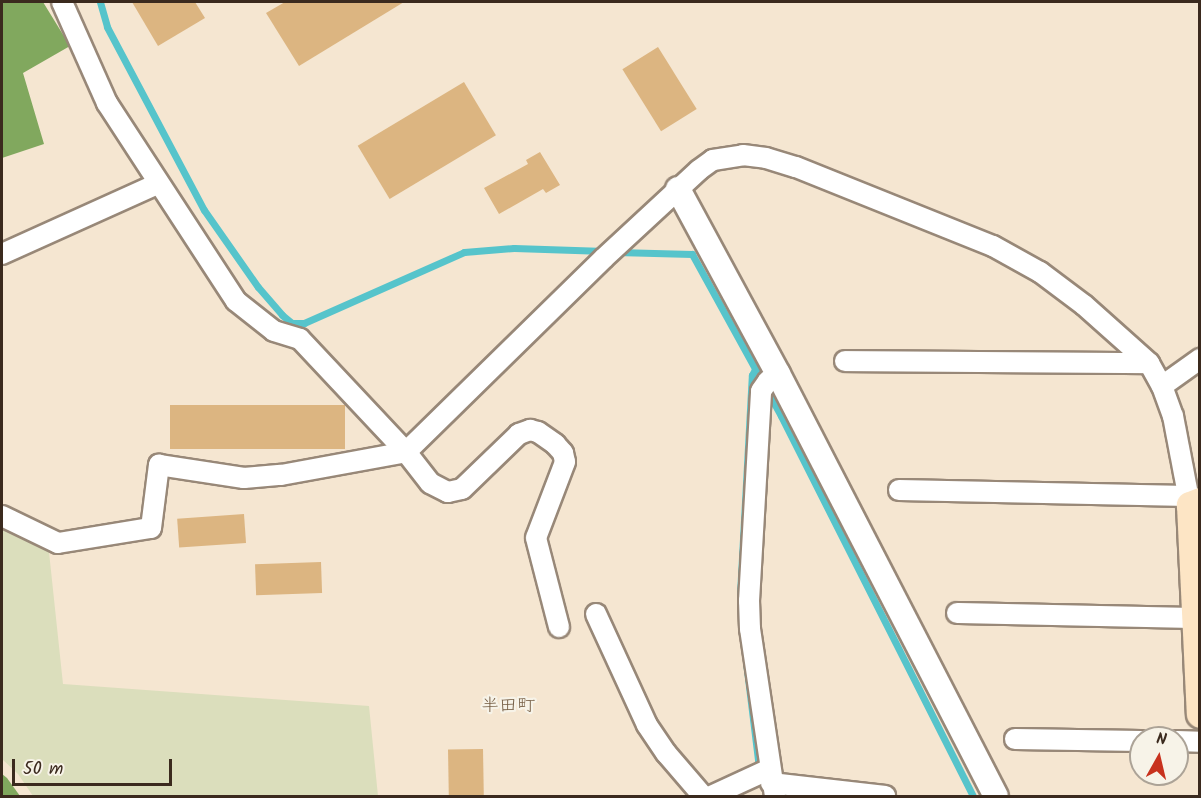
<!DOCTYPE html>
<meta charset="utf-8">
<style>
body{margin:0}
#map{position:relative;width:1201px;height:798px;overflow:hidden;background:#f5e6d1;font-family:Kalam,"Klee One",sans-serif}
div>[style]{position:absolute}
.built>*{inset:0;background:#dbdebc}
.forest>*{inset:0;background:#81a85e}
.stream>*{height:7px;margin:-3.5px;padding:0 3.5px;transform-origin:3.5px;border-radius:3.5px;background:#56c4cb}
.building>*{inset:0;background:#dcb581;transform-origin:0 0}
.roads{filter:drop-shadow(2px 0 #988878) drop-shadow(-2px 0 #988878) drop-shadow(0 2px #988878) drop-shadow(0 -2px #988878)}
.minor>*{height:20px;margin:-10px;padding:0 10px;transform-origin:10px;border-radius:10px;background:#fff}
.tertiary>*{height:24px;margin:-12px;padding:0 12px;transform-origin:12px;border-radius:12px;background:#fff}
.secondary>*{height:27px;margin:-13.5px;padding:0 13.5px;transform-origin:13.5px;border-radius:13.5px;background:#fde5c5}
span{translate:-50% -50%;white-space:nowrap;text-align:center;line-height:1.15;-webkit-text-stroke:4.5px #f7f3e8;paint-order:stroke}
.quarter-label{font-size:18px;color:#735b41}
.frame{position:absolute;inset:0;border:3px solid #3b2a1e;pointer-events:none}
.north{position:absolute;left:1129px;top:726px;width:60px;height:60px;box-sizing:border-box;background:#f7f3e8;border:2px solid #aca397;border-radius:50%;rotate:8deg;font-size:16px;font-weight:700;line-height:24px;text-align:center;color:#3b2a1e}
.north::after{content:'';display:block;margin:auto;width:21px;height:27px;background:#c8321e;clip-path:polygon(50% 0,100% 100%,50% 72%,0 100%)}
.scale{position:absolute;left:12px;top:759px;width:160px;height:27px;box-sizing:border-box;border:3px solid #3b2a1e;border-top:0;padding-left:8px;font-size:18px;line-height:21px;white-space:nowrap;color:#3b2a1e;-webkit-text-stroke:4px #f7f3e8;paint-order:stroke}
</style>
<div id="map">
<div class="built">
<div style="clip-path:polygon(2px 529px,49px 552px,63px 684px,369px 706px,378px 796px,33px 796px,18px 774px,2px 759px)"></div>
</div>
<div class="forest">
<div style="clip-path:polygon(2px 2px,43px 2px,70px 46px,23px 73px,44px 144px,2px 158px)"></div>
<div style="clip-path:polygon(2px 774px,7px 778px,20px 796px,2px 796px)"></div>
</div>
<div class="stream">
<div style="left:100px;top:2px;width:26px;rotate:74deg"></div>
<div style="left:107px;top:27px;width:207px;rotate:62.1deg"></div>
<div style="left:204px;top:210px;width:94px;rotate:55deg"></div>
<div style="left:258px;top:287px;width:37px;rotate:49deg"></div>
<div style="left:282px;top:315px;width:13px;rotate:39deg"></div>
<div style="left:292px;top:323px;width:12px"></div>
<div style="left:304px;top:323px;width:175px;rotate:-23.9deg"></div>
<div style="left:464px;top:252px;width:50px;rotate:-4.6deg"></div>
<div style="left:514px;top:248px;width:91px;rotate:1.9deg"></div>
<div style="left:616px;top:252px;width:76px;rotate:1.5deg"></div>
<div style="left:692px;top:254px;width:185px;rotate:61.2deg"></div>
<div style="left:781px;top:416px;width:426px;rotate:63.2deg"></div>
<div style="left:740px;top:594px;width:219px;rotate:-86.9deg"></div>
<div style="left:752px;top:375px;width:7px;rotate:-63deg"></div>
<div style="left:746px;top:662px;width:99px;rotate:83deg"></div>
<div style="left:758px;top:760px;width:37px;rotate:77deg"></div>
</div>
<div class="building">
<div style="clip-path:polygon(132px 2px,195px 2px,205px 18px,158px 46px)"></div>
<div style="clip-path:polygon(285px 2px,404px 2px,299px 66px,266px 13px)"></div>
<div style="left:658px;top:47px;width:73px;height:42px;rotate:58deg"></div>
<div style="left:464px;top:82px;width:62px;height:124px;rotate:59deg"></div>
<div style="clip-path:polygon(540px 152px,560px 185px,546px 193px,543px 189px,499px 214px,484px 188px,528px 164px,526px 160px)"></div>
<div style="left:345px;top:405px;width:44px;height:175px;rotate:90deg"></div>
<div style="left:244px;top:514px;width:29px;height:67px;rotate:86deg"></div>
<div style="left:321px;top:562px;width:31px;height:66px;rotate:88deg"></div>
<div style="left:483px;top:749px;width:47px;height:35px;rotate:89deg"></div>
</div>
<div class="roads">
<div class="minor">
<div style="left:62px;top:2px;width:111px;rotate:66deg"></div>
<div style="left:107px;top:103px;width:236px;rotate:56.9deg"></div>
<div style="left:236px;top:301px;width:48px;rotate:38.3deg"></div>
<div style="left:274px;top:331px;width:27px;rotate:17deg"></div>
<div style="left:300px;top:339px;width:155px;rotate:46.8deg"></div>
<div style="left:406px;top:452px;width:277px;rotate:-44.4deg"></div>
<div style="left:604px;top:258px;width:129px;rotate:-42.8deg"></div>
<div style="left:699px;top:170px;width:17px;rotate:-36deg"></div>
<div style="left:713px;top:160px;width:30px;rotate:-9deg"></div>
<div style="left:743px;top:155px;width:23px;rotate:7deg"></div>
<div style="left:766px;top:158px;width:31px;rotate:17deg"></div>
<div style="left:796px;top:167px;width:212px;rotate:21.9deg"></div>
<div style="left:993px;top:246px;width:54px;rotate:29deg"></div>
<div style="left:1040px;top:272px;width:55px;rotate:36.9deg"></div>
<div style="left:1084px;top:305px;width:87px;rotate:41.7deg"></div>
<div style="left:1149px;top:363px;width:26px;rotate:61deg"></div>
<div style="left:1162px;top:386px;width:32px;rotate:70deg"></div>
<div style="left:1173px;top:416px;width:91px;rotate:79.2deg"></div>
<div style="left:2px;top:254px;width:170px;rotate:-24.3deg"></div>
<div style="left:845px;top:361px;width:304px;rotate:0.4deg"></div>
<div style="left:1162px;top:386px;width:47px;rotate:-35.4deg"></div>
<div style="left:899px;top:490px;width:289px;rotate:1.2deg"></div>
<div style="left:2px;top:516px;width:62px;rotate:25.7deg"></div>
<div style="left:58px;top:543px;width:94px;rotate:-9.2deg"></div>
<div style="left:151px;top:528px;width:64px;rotate:-82.8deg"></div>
<div style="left:159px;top:465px;width:86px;rotate:8.7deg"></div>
<div style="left:244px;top:478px;width:37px;rotate:-5deg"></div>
<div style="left:281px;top:475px;width:127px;rotate:-10.4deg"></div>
<div style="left:406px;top:452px;width:39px;rotate:52deg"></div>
<div style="left:430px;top:483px;width:20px;rotate:27deg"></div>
<div style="left:448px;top:492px;width:14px;rotate:-12deg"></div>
<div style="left:462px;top:489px;width:79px;rotate:-44deg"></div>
<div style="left:519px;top:434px;width:12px;rotate:-20deg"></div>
<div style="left:530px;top:430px;width:8px;rotate:14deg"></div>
<div style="left:538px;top:432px;width:21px;rotate:35deg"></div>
<div style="left:555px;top:444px;width:12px;rotate:48deg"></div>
<div style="left:563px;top:453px;width:9px;rotate:77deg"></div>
<div style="left:565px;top:462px;width:81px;rotate:110.9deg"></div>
<div style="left:536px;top:538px;width:92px;rotate:75.5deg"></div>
<div style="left:957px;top:613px;width:238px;rotate:1.2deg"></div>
<div style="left:596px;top:614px;width:122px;rotate:65.3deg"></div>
<div style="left:647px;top:725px;width:34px;rotate:56deg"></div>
<div style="left:666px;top:753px;width:57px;rotate:49.3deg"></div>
<div style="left:1015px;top:739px;width:126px;rotate:0.9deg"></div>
<div style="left:1177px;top:741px;width:23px;rotate:2deg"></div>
<div style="left:771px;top:783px;width:115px;rotate:6.5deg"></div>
<div style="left:711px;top:796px;width:65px;rotate:-24.6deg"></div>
<div style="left:775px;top:796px;width:169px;rotate:-98.5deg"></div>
<div style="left:750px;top:629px;width:28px;rotate:-92deg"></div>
<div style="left:749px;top:601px;width:210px;rotate:-86.7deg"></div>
<div style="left:761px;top:391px;width:12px;rotate:-55deg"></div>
<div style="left:768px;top:381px;width:12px;rotate:-35deg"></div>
</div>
<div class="tertiary">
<div style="left:678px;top:189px;width:210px;rotate:61.6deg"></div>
<div style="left:778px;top:374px;width:475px;rotate:62.7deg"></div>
</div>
<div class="secondary">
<div style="left:1200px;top:501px;width:11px;rotate:158deg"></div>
<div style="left:1190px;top:505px;width:209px;rotate:87.3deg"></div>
</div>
</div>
<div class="quarter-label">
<span style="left:508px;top:707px">半田町</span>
</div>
<div class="frame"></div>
<div class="north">N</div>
<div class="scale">50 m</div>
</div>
